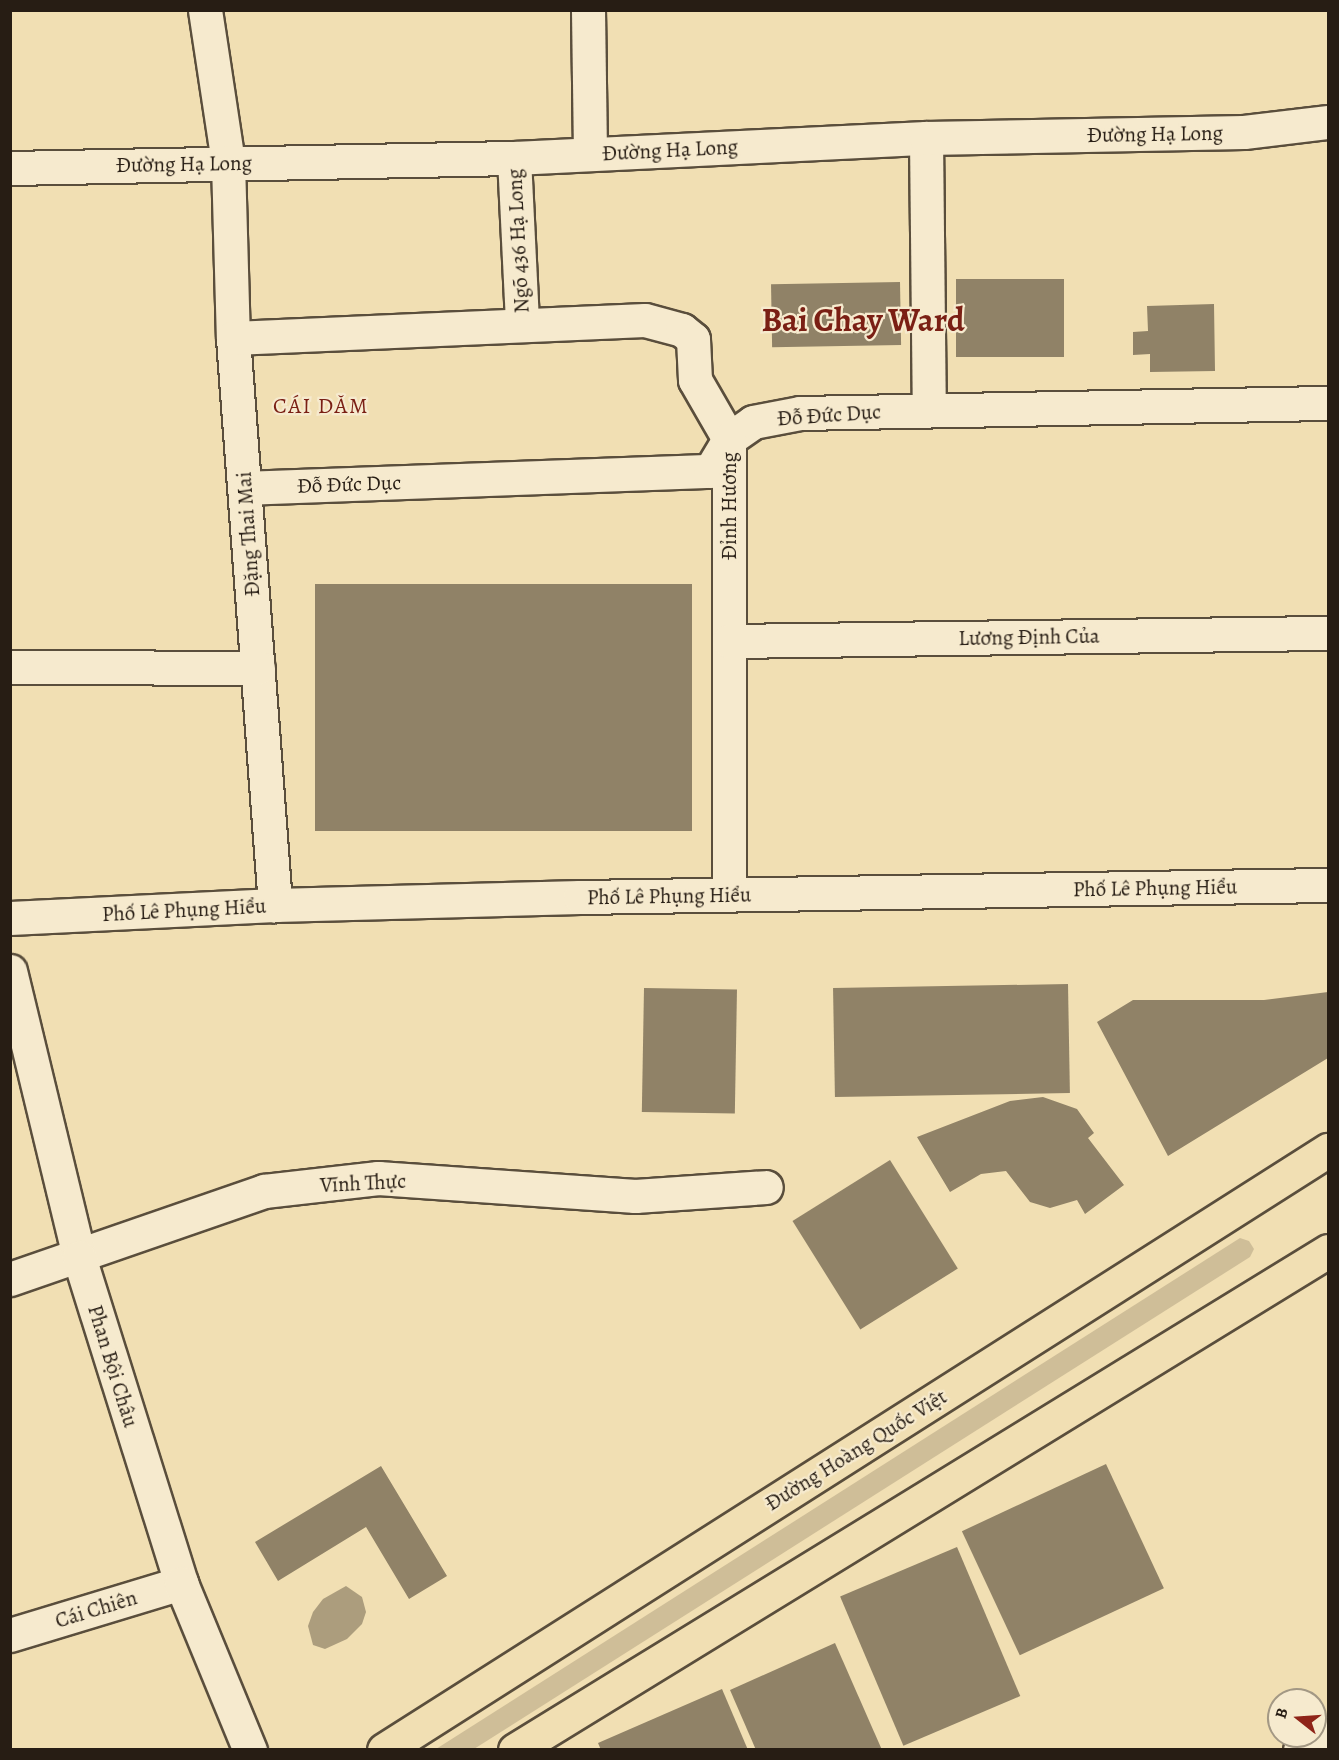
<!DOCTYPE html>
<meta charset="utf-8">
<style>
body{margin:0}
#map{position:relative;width:1339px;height:1760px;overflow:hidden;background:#f1dfb3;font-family:Alegreya,serif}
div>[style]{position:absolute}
.green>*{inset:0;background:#cfbe98}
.water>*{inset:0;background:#ac9d7d}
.building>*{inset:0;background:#908267;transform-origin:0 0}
.roads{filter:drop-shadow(2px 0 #5a4e3c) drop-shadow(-2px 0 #5a4e3c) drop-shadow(0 2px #5a4e3c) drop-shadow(0 -2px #5a4e3c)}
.street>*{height:33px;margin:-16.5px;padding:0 16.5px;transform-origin:16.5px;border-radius:16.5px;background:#f6eace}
.secondary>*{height:33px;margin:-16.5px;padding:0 16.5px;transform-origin:16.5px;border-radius:16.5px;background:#f6eace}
.primary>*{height:33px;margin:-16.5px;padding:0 16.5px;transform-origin:16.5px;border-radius:16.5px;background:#f1dfb3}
span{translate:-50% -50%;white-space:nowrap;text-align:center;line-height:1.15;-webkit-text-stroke:4.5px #f6eace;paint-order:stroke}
.street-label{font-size:21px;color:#271d14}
.neighbourhood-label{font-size:22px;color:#7a1f14;letter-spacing:1.5px}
.town-label{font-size:33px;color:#7a1f14;font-weight:700}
.frame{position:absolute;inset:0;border:12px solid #271d14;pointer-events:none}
.north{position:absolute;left:1267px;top:1688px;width:60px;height:60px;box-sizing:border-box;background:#f6eace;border:2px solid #a39884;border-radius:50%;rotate:287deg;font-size:16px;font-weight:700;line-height:24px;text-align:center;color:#271d14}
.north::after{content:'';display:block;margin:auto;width:21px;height:27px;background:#8f2418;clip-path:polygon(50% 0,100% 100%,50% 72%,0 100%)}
</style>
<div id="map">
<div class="green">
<div style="clip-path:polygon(1240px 1238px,1249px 1241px,1254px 1249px,1250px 1257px,474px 1749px,436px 1749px)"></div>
</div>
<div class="water">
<div style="clip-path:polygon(346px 1586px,362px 1597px,366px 1612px,362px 1624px,347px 1639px,325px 1649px,313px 1645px,308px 1626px,313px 1612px,323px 1599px)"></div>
</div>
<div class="building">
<div style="left:1064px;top:279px;width:78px;height:108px;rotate:90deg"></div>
<div style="left:900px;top:282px;width:63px;height:129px;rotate:89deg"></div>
<div style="clip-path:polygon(1214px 304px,1215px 371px,1150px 372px,1150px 354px,1133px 355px,1133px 332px,1148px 331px,1147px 306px)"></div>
<div style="left:692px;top:584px;width:247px;height:377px;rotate:90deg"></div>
<div style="left:1068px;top:984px;width:109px;height:235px;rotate:89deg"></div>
<div style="left:644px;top:988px;width:93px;height:124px;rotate:1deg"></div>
<div style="clip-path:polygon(1328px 992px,1328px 1058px,1168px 1156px,1097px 1022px,1133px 1000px,1264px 1000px)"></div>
<div style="clip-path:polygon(1043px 1097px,1077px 1109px,1094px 1133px,1088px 1138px,1124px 1185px,1085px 1214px,1077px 1200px,1050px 1208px,1030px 1202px,1006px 1171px,981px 1174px,950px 1192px,917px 1137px,1010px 1101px)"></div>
<div style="left:890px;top:1160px;width:128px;height:115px;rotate:58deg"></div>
<div style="left:1106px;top:1464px;width:137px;height:159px;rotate:65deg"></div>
<div style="clip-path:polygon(381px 1466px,447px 1576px,409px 1599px,366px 1527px,278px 1581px,255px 1542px)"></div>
<div style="left:957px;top:1547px;width:162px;height:127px;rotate:67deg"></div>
<div style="clip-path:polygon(835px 1643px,882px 1750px,756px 1750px,730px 1690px)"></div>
<div style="clip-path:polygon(722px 1689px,748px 1750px,601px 1750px,598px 1743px)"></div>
</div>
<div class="roads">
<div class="street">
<div style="left:205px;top:10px;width:154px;rotate:81.4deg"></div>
<div style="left:228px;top:162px;width:176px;rotate:88.4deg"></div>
<div style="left:233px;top:338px;width:569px;rotate:85.76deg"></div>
<div style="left:588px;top:10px;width:143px;rotate:89.2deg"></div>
<div style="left:926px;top:138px;width:272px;rotate:89.4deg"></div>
<div style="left:514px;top:158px;width:166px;rotate:87.2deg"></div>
<div style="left:233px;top:338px;width:412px;rotate:-2.5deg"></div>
<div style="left:645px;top:320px;width:38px;rotate:15deg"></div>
<div style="left:682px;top:330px;width:14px;rotate:39deg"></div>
<div style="left:693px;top:339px;width:41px;rotate:87.2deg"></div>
<div style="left:695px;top:380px;width:68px;rotate:60deg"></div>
<div style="left:729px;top:439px;width:456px;rotate:90deg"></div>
<div style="left:245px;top:488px;width:465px;rotate:-2.1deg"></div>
<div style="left:710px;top:471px;width:37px;rotate:-59deg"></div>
<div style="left:729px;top:439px;width:29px;rotate:-35deg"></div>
<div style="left:753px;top:422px;width:48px;rotate:-10.8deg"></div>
<div style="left:800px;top:413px;width:528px;rotate:-1.09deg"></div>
<div style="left:729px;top:641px;width:599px;rotate:-0.77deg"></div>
<div style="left:10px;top:667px;width:248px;rotate:0.2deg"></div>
<div style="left:10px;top:918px;width:265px;rotate:-2.8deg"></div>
<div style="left:275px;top:905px;width:305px;rotate:-1.5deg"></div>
<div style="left:580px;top:897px;width:748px;rotate:-0.92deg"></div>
<div style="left:10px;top:1279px;width:269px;rotate:-19.1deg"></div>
<div style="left:264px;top:1191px;width:115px;rotate:-6.5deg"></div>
<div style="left:378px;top:1178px;width:258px;rotate:4deg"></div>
<div style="left:635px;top:1196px;width:131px;rotate:-3.9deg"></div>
<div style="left:10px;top:1635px;width:179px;rotate:-16.9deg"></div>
<div style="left:1300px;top:1750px;width:32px;rotate:-28deg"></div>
</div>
<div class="secondary">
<div style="left:10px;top:168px;width:504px;rotate:-1.14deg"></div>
<div style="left:514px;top:158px;width:412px;rotate:-2.8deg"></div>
<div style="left:926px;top:138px;width:318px;rotate:-1.1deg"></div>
<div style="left:1244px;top:132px;width:85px;rotate:-6.8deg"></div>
<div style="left:10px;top:971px;width:294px;rotate:76.4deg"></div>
<div style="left:79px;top:1257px;width:342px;rotate:72.6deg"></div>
<div style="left:181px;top:1583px;width:181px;rotate:67.6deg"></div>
</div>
<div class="primary">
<div style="left:384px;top:1750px;width:1119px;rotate:-32.44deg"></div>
<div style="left:515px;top:1750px;width:954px;rotate:-31.54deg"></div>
</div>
</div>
<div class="street-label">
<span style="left:1155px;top:134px;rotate:-1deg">Đường Hạ Long</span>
<span style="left:670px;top:150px;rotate:-3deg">Đường Hạ Long</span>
<span style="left:184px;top:164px;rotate:-1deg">Đường Hạ Long</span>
<span style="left:518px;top:241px;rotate:-93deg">Ngõ 436 Hạ Long</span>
<span style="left:829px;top:415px;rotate:-4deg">Đỗ Đức Dục</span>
<span style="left:349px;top:484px;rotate:-2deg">Đỗ Đức Dục</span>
<span style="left:729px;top:506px;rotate:-90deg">Đỉnh Hương</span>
<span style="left:248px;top:534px;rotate:-94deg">Đặng Thai Mai</span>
<span style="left:1029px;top:637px;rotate:-1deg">Lương Định Của</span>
<span style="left:1155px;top:888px;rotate:-1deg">Phố Lê Phụng Hiểu</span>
<span style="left:669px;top:896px;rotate:-1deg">Phố Lê Phụng Hiểu</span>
<span style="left:184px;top:910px;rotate:-3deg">Phố Lê Phụng Hiểu</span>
<span style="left:363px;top:1183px;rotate:-3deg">Vĩnh Thực</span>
<span style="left:113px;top:1366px;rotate:73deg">Phan Bội Châu</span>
<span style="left:856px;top:1450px;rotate:-32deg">Đường Hoàng Quốc Việt</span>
<span style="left:96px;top:1609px;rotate:-17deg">Cái Chiên</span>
</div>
<div class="neighbourhood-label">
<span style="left:321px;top:407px">CÁI DĂM</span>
</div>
<div class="town-label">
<span style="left:863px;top:320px">Bai Chay Ward</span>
</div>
<div class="frame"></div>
<div class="north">B</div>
</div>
